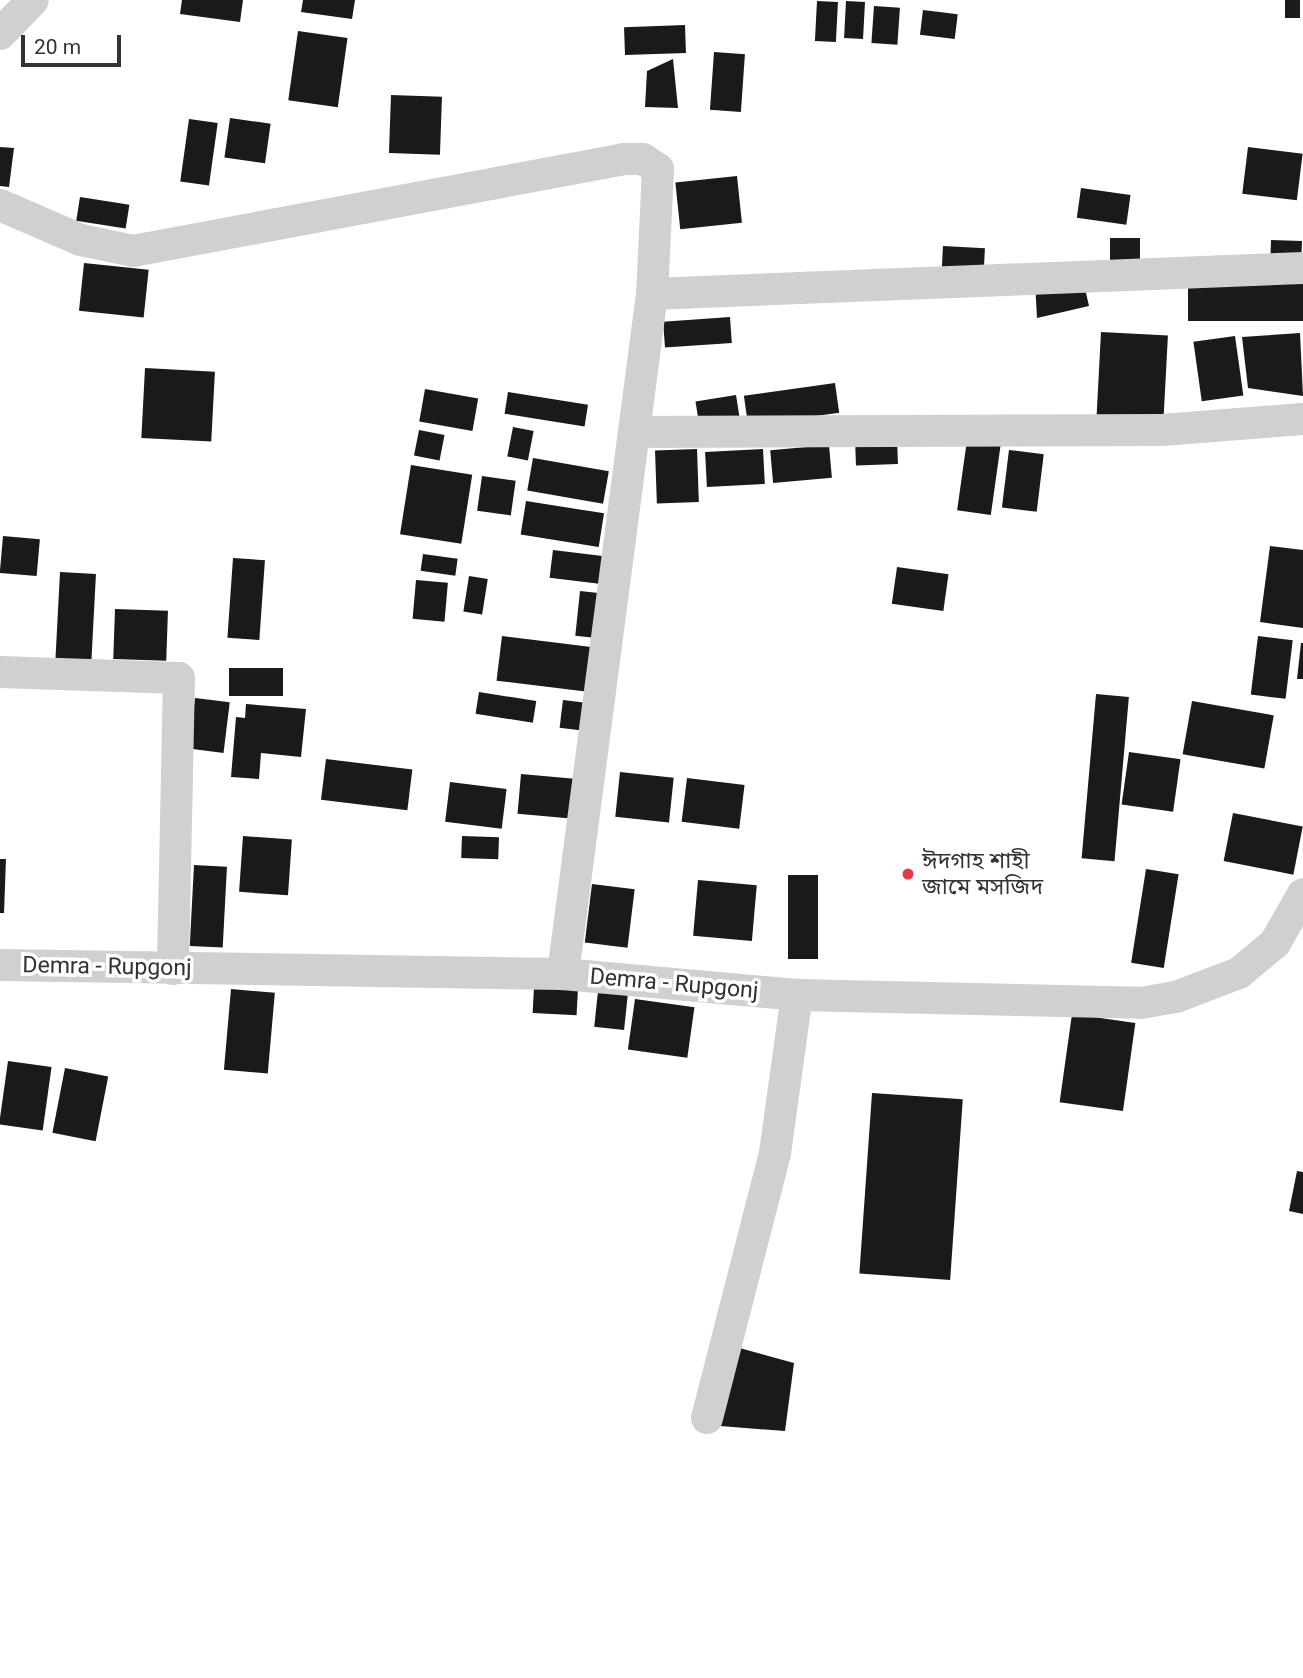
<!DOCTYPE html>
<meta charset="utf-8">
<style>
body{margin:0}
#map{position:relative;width:1303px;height:1678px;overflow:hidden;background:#fff;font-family:Roboto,"Noto Sans Bengali",sans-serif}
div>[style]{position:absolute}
.building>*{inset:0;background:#1a1a1a;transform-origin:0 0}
.minor>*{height:32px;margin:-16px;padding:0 16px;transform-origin:16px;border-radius:16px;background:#d0d0d0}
.dots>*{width:19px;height:19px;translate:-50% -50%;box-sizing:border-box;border:4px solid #fff;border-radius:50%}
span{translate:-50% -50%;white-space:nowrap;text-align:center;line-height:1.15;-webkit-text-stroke:7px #fff;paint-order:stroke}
.poi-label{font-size:23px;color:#333}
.left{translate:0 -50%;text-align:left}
.street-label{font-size:23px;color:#333}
.scale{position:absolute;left:21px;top:35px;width:100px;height:32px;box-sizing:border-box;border:4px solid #333;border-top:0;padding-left:9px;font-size:21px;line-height:24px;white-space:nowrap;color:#333;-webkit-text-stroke:5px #fff;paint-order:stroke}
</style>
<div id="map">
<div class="building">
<div style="clip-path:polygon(182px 0,243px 0,240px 22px,180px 14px)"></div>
<div style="clip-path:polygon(303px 0,355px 0,352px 19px,301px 12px)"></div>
<div style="left:1285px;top:0;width:15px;height:18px"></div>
<div style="left:817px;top:1px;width:21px;height:40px;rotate:3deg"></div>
<div style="left:846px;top:1px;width:19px;height:37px;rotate:3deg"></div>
<div style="left:874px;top:6px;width:26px;height:37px;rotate:4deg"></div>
<div style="left:923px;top:10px;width:35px;height:25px;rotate:7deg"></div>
<div style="left:685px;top:25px;width:28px;height:61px;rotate:88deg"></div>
<div style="left:298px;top:31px;width:50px;height:70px;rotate:8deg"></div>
<div style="left:714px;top:52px;width:31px;height:58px;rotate:4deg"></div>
<div style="clip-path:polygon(673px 59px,678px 108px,645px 107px,647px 71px)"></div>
<div style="left:391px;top:95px;width:51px;height:58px;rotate:2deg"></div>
<div style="left:230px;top:118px;width:41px;height:40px;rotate:8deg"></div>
<div style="left:189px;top:119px;width:29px;height:63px;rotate:8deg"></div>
<div style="clip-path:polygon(0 147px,14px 148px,9px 187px,0 186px)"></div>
<div style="left:1248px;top:147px;width:55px;height:47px;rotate:7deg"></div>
<div style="left:737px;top:176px;width:47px;height:62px;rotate:84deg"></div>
<div style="left:1081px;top:188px;width:50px;height:30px;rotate:8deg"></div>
<div style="left:80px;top:197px;width:50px;height:24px;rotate:9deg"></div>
<div style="left:1110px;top:238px;width:30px;height:29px"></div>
<div style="left:1271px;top:240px;width:31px;height:23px;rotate:2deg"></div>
<div style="left:943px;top:246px;width:42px;height:22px;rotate:3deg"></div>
<div style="left:84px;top:263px;width:65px;height:48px;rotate:6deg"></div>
<div style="left:1303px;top:277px;width:44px;height:115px;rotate:90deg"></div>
<div style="clip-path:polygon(1083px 280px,1089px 306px,1037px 318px,1035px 282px)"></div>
<div style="left:730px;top:317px;width:26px;height:67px;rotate:86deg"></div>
<div style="left:1101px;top:332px;width:67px;height:108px;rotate:3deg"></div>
<div style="clip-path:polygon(1300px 333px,1303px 396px,1248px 388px,1242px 337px)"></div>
<div style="left:1235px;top:336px;width:60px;height:42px;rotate:82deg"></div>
<div style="left:145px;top:368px;width:70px;height:70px;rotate:3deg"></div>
<div style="left:835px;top:383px;width:30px;height:92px;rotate:82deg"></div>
<div style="left:425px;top:389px;width:54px;height:33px;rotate:10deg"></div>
<div style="left:508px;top:392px;width:81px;height:22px;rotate:9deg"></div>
<div style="left:736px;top:395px;width:26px;height:41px;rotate:81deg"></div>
<div style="left:513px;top:427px;width:21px;height:30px;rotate:11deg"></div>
<div style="left:419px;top:430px;width:26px;height:26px;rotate:11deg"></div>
<div style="left:897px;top:437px;width:27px;height:42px;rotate:88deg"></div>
<div style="left:967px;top:440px;width:34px;height:71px;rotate:8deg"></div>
<div style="left:829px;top:445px;width:33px;height:59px;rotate:85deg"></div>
<div style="left:697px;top:449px;width:53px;height:42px;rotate:88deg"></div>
<div style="left:763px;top:449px;width:35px;height:58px;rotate:87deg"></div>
<div style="left:1009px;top:450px;width:35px;height:58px;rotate:7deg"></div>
<div style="left:533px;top:458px;width:77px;height:33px;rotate:10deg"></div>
<div style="left:411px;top:465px;width:62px;height:70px;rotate:9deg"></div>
<div style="left:482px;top:476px;width:34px;height:35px;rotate:8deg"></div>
<div style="left:526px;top:501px;width:79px;height:34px;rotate:9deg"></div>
<div style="left:3px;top:536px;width:37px;height:37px;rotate:5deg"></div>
<div style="clip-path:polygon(1270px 546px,1303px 550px,1303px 628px,1260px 622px)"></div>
<div style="left:553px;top:550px;width:54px;height:28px;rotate:7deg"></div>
<div style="left:423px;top:554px;width:35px;height:17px;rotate:8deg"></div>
<div style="left:233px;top:558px;width:32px;height:80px;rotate:4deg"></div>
<div style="left:897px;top:567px;width:52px;height:37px;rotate:8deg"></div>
<div style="left:60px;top:572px;width:36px;height:88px;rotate:3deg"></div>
<div style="left:469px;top:576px;width:19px;height:36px;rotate:9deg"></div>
<div style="left:416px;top:580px;width:32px;height:39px;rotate:5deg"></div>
<div style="left:580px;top:591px;width:28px;height:45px;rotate:6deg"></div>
<div style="left:115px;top:609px;width:53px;height:50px;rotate:2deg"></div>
<div style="left:502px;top:636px;width:100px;height:45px;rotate:7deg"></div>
<div style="left:1258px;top:636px;width:35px;height:59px;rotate:7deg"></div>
<div style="clip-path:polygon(1301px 643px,1303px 643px,1303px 679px,1297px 679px)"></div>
<div style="left:229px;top:668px;width:54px;height:28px"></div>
<div style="left:479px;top:692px;width:58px;height:22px;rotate:9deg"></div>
<div style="left:1096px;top:694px;width:33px;height:165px;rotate:5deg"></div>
<div style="left:195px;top:698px;width:35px;height:51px;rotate:7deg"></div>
<div style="left:563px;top:700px;width:31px;height:28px;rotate:7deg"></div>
<div style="left:1192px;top:701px;width:83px;height:54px;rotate:10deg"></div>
<div style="clip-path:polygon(246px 704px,306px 709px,301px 757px,261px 753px,259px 779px,231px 777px,236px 717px,245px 718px)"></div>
<div style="left:1129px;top:752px;width:52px;height:53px;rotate:8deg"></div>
<div style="left:326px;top:759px;width:87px;height:41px;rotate:7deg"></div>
<div style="left:620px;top:772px;width:54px;height:45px;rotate:6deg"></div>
<div style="left:521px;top:774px;width:62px;height:40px;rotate:5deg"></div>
<div style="left:687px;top:778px;width:58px;height:44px;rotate:7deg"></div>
<div style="left:450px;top:782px;width:57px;height:40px;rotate:7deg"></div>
<div style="left:1233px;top:813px;width:71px;height:49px;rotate:11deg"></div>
<div style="left:243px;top:836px;width:49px;height:56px;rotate:4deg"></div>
<div style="left:462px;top:836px;width:37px;height:22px;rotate:2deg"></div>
<div style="clip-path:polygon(0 859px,6px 859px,4px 913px,0 913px)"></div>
<div style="left:194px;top:865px;width:33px;height:81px;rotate:3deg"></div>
<div style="left:1146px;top:869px;width:33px;height:95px;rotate:9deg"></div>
<div style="left:788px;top:875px;width:30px;height:84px"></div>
<div style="left:698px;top:880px;width:59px;height:56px;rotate:5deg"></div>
<div style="left:592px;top:884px;width:43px;height:59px;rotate:7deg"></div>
<div style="left:534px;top:987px;width:44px;height:26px;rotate:3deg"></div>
<div style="left:231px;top:989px;width:44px;height:81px;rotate:5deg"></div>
<div style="left:598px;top:991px;width:30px;height:36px;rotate:6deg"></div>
<div style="left:635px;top:999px;width:60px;height:51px;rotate:8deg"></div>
<div style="left:1072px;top:1014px;width:64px;height:89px;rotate:8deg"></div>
<div style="left:8px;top:1061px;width:44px;height:64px;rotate:8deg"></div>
<div style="left:65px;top:1068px;width:44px;height:66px;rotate:11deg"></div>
<div style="left:872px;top:1093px;width:91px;height:181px;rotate:4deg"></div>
<div style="clip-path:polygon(1297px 1171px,1303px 1172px,1303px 1214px,1289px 1211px)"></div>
<div style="clip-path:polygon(736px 1347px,794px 1363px,785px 1431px,720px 1426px)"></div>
</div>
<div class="minor">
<div style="left:0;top:34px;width:47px;rotate:-45.9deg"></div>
<div style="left:0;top:205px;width:88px;rotate:23.4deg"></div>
<div style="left:81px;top:240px;width:53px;rotate:11.9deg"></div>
<div style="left:133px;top:251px;width:499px;rotate:-10.6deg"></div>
<div style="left:623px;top:159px;width:20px"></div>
<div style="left:643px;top:159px;width:18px;rotate:34deg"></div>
<div style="left:658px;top:169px;width:125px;rotate:92.7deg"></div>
<div style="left:652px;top:294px;width:686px;rotate:97.46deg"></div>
<div style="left:652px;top:294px;width:652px;rotate:-2.29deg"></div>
<div style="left:634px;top:432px;width:528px;rotate:-0.22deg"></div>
<div style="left:1162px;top:430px;width:141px;rotate:-4.5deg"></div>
<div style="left:0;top:672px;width:179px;rotate:1.9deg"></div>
<div style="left:179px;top:678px;width:291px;rotate:91.2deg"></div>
<div style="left:0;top:965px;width:563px;rotate:0.92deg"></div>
<div style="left:563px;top:974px;width:235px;rotate:5.1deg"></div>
<div style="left:797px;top:995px;width:344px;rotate:1.3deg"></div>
<div style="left:1141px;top:1003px;width:36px;rotate:-10deg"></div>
<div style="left:1176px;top:997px;width:67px;rotate:-20.9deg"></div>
<div style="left:1239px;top:973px;width:47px;rotate:-39.8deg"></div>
<div style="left:1275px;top:943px;width:56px;rotate:-60.3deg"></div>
<div style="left:707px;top:1418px;width:274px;rotate:-75.6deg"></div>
<div style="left:775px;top:1153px;width:160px;rotate:-82.1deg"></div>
</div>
<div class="dots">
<div style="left:908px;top:874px;background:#e63946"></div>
</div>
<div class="poi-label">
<span class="left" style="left:922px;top:874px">ঈদগাহ শাহী<br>জামে মসজিদ</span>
</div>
<div class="street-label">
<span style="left:107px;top:967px;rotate:1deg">Demra - Rupgonj</span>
<span style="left:674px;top:984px;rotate:5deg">Demra - Rupgonj</span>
</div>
<div class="scale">20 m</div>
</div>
